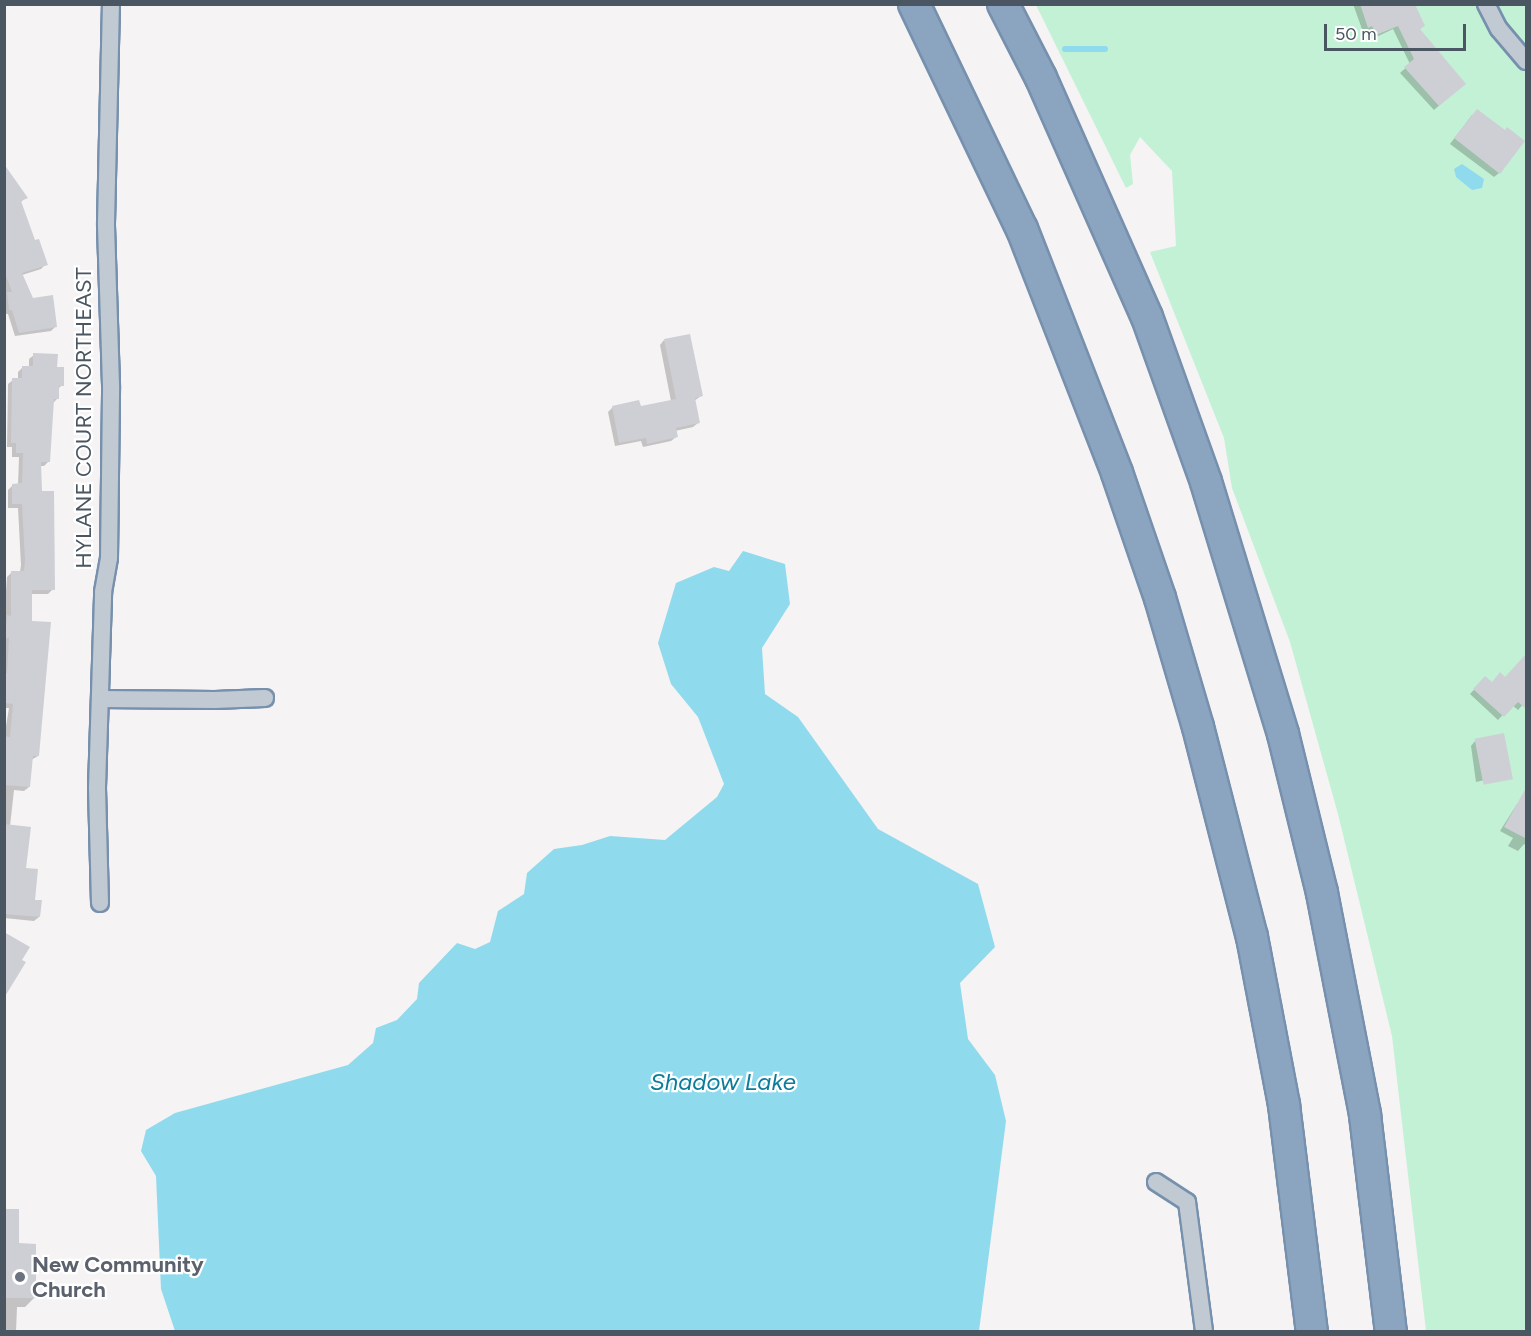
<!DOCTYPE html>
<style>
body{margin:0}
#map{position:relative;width:1531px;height:1336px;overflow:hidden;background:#f5f3f3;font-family:Figtree,sans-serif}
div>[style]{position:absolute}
.green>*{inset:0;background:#c3f1d5}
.water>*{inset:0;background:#90daee}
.shadow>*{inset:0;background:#0003}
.stream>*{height:6px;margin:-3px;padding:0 3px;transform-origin:3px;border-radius:3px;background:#90daee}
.building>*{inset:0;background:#cdcfd5;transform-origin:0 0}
.roads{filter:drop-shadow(2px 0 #7690ad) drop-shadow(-2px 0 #7690ad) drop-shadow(0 2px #7690ad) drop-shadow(0 -2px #7690ad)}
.minor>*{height:16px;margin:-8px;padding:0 8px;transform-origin:8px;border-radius:8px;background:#c1cad2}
.motorway>*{height:30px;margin:-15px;padding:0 15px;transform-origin:15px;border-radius:15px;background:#8ba5c1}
.dots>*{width:16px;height:16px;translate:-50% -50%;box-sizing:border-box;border:3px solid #fff;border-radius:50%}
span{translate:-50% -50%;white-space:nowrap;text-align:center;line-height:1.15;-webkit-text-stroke:4.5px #fff;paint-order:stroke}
.street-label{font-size:22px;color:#4a5661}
.worship-label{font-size:22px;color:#5b616d;font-weight:700}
.left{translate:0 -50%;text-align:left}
.water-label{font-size:24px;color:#0c7c9b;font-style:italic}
.frame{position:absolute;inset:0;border:6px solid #4a5661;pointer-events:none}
.scale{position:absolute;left:1324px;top:24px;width:142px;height:27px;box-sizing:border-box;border:3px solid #4a5661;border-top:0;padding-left:8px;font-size:18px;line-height:21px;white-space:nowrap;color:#4a5661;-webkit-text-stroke:4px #fff;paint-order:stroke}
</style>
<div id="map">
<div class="green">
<div style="clip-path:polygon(1036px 5px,1526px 5px,1526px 1331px,1426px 1331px,1392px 1036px,1338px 814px,1290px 642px,1232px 488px,1224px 438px,1150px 252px,1176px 246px,1172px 171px,1140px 137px,1130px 155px,1133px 184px,1126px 188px)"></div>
</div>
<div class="water">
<div style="clip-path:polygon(1462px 164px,1484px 179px,1482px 188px,1472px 190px,1456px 177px,1454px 169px)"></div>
<div style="clip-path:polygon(743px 551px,785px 564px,790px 604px,762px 648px,765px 694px,798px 717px,878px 829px,978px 884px,995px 947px,960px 983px,968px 1039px,995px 1075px,1006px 1121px,979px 1331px,175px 1331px,161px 1289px,156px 1176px,141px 1151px,146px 1130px,175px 1113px,348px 1065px,373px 1043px,376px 1028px,397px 1020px,417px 999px,419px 983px,457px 943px,475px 949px,490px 942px,498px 911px,524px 894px,527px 873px,554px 849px,582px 845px,610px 836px,665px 840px,717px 797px,724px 784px,698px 717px,671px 684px,658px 643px,676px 583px,714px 567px,729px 571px)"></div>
</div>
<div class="shadow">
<div style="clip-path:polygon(1353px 4px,1396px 4px,1423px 26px,1419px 30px,1459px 88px,1434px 110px,1400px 73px,1410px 64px,1393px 29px,1372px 39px,1367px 30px,1363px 32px)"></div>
<div style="clip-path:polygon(1472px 115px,1499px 173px,1494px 177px,1450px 144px)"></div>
<div style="clip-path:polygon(4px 173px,26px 197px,20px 203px,34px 242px,46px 264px,41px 269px,22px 275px,32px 300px,56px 326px,51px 331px,15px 336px,8px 314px,5px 314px)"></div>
<div style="clip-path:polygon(664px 340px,701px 396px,694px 401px,698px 423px,693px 427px,675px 431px,676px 437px,671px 441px,643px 447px,641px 441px,615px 446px,608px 412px,613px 407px,639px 408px,671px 401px,660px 345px)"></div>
<div style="clip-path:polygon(34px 355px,56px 368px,62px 385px,57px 390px,57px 399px,52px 404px,49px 461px,44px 466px,39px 466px,40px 493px,53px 589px,48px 594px,30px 594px,38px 756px,31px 760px,29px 787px,24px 791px,14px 790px,10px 826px,39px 917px,34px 921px,4px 918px,4px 738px,9px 708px,4px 708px,4px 620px,7px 577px,12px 572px,20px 572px,21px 565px,18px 508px,8px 508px,8px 490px,13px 485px,18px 485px,19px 457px,12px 457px,12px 447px,7px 447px,8px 384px,13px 380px,18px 380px,18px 372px,23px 367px,29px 367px,29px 359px)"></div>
<div style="clip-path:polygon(1485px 678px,1491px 684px,1526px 701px,1518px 710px,1512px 705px,1498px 720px,1470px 694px)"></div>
<div style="clip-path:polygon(1475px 741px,1506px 775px,1476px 782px,1471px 746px)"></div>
<div style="clip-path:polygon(1517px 804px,1526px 814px,1526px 846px,1524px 844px,1518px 851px,1508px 846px,1513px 838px,1500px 831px)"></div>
<div style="clip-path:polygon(4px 1210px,35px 1297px,25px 1307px,17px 1307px,16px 1332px,4px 1332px)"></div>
</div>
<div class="stream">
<div style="left:1065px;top:49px;width:40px"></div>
</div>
<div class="building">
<div style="clip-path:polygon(1360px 4px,1415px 4px,1425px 26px,1420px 29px,1466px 84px,1439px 106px,1404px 67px,1414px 59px,1398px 26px,1376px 35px,1372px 26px,1368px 28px)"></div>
<div style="clip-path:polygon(1477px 109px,1505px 130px,1507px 127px,1525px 141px,1500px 174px,1454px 138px)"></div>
<div style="clip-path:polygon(4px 164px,28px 198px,21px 201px,35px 240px,39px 239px,48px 265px,22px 273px,33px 298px,53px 295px,57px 327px,19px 333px,12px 310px,9px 310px,7px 292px,12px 292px,4px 270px)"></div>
<div style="clip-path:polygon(690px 334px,703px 396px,695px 398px,700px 423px,676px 428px,678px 437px,647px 444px,646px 438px,619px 443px,612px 406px,639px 400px,641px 406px,676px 399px,664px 339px)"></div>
<div style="clip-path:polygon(33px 353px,58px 354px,57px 367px,64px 367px,64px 386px,59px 386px,59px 399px,54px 399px,50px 462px,41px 462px,42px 491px,54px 491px,55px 590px,32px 590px,32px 621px,51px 622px,39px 756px,33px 756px,30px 787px,4px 785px,4px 736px,10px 737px,13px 704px,4px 703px,4px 673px,7px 673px,9px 638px,5px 638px,7px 615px,11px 616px,11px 571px,24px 571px,25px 560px,22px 504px,12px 504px,12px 484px,22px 483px,23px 453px,16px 453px,16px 443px,11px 443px,12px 378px,22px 378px,22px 366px,33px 366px)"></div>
<div style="clip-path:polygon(1527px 653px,1527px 710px,1518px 702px,1504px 717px,1473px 689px,1485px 676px,1492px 682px,1500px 672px,1505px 677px)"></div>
<div style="left:1504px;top:733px;width:47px;height:30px;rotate:79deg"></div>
<div style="clip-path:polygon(1527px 786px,1527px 839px,1504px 827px)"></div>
<div style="clip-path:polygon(4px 824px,31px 827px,26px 868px,38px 869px,35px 900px,42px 900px,40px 917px,4px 914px)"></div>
<div style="clip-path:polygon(4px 932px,30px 947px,22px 960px,26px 962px,4px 998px)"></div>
<div style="clip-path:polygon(4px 1209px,19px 1209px,19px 1243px,36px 1244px,36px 1298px,4px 1298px)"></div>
</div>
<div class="roads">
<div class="minor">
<div style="left:1486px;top:4px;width:28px;rotate:63deg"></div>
<div style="left:1499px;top:29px;width:42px;rotate:49.8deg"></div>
<div style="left:100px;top:699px;width:115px;rotate:0.5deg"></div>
<div style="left:215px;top:700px;width:50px;rotate:-2.3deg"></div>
<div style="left:100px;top:903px;width:115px;rotate:-91.5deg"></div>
<div style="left:97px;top:788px;width:196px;rotate:-88.2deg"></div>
<div style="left:103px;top:592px;width:35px;rotate:-80deg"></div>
<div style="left:109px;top:558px;width:173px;rotate:-89.3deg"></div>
<div style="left:111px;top:385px;width:162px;rotate:-91.8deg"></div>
<div style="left:106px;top:223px;width:219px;rotate:-88.7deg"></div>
<div style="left:1156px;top:1182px;width:37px;rotate:33deg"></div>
<div style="left:1187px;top:1202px;width:131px;rotate:82.5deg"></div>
</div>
<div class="motorway">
<div style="left:914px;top:4px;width:250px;rotate:64.4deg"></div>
<div style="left:1022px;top:229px;width:262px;rotate:68.7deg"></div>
<div style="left:1117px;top:473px;width:132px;rotate:71deg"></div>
<div style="left:1160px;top:598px;width:134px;rotate:73.6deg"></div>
<div style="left:1198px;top:727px;width:217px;rotate:75.6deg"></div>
<div style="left:1252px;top:937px;width:171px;rotate:79.2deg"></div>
<div style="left:1284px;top:1105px;width:229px;rotate:83deg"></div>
<div style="left:1003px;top:4px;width:83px;rotate:62.8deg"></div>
<div style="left:1041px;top:78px;width:261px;rotate:66.1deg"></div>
<div style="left:1147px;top:317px;width:175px;rotate:70.3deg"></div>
<div style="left:1206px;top:482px;width:264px;rotate:73deg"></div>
<div style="left:1283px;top:734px;width:164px;rotate:76.2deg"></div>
<div style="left:1322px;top:893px;width:226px;rotate:79deg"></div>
<div style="left:1365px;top:1115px;width:219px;rotate:83.2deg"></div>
</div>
</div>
<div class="dots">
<div style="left:20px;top:1277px;background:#6b7280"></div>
</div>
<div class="street-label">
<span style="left:84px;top:418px;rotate:-90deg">HYLANE COURT NORTHEAST</span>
</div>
<div class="worship-label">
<span class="left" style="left:32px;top:1277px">New Community<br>Church</span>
</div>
<div class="water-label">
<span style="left:723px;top:1082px">Shadow Lake</span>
</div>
<div class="frame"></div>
<div class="scale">50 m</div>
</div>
